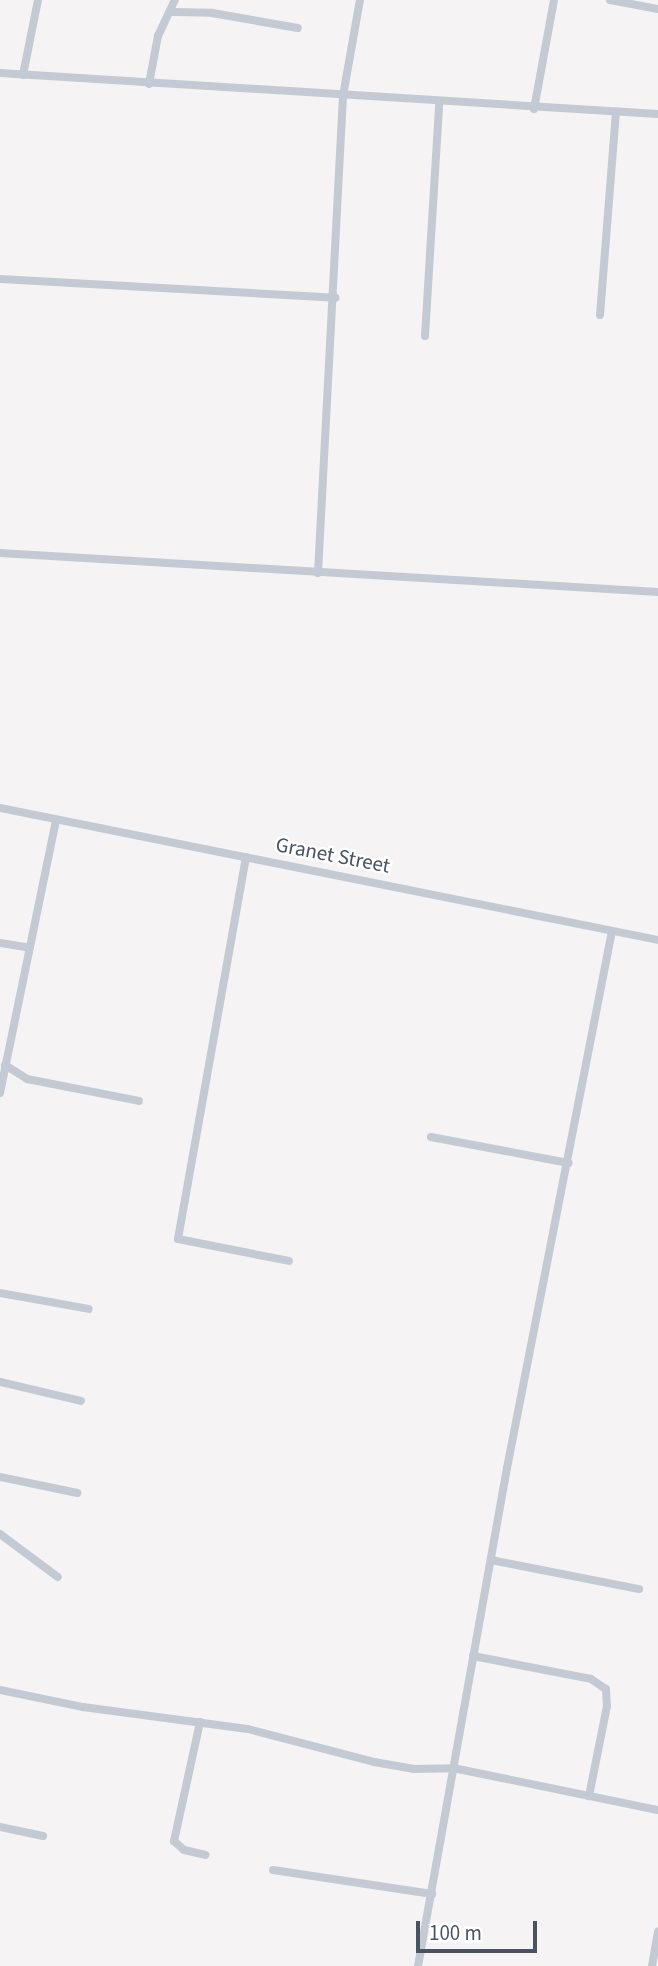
<!DOCTYPE html>
<style>
body{margin:0}
#map{position:relative;width:658px;height:1966px;overflow:hidden;background:#f5f3f3;font-family:"Source Sans 3",sans-serif}
div>[style]{position:absolute}
.street>*{height:8px;margin:-4px;padding:0 4px;transform-origin:4px;border-radius:4px;background:#c3cad4}
span{translate:-50% -50%;white-space:nowrap;text-align:center;line-height:1.15;-webkit-text-stroke:5px #fff;paint-order:stroke}
.street-label{font-size:21px;color:#495261}
.scale{position:absolute;left:416px;top:1921px;width:121px;height:32px;box-sizing:border-box;border:4px solid #495261;border-top:0;padding-left:9px;font-size:21px;line-height:24px;white-space:nowrap;color:#495261;-webkit-text-stroke:5px #fff;paint-order:stroke}
</style>
<div id="map">
<div class="street">
<div style="left:610px;top:0;width:49px;rotate:10.6deg"></div>
<div style="left:173px;top:12px;width:39px;rotate:1deg"></div>
<div style="left:212px;top:13px;width:87px;rotate:9.9deg"></div>
<div style="left:0;top:73px;width:659px;rotate:3.57deg"></div>
<div style="left:23px;top:75px;width:76px;rotate:-78.7deg"></div>
<div style="left:149px;top:84px;width:49px;rotate:-79.4deg"></div>
<div style="left:158px;top:36px;width:40px;rotate:-65deg"></div>
<div style="left:534px;top:109px;width:111px;rotate:-79.6deg"></div>
<div style="left:0;top:279px;width:336px;rotate:3.2deg"></div>
<div style="left:600px;top:315px;width:204px;rotate:-85.5deg"></div>
<div style="left:425px;top:336px;width:232px;rotate:-86.5deg"></div>
<div style="left:0;top:553px;width:659px;rotate:3.39deg"></div>
<div style="left:318px;top:573px;width:478px;rotate:-87deg"></div>
<div style="left:343px;top:96px;width:97px;rotate:-80deg"></div>
<div style="left:0;top:808px;width:671px;rotate:11.34deg"></div>
<div style="left:246px;top:857px;width:388px;rotate:100.1deg"></div>
<div style="left:178px;top:1239px;width:113px;rotate:11.2deg"></div>
<div style="left:0;top:943px;width:30px;rotate:9deg"></div>
<div style="left:5px;top:1065px;width:26px;rotate:32deg"></div>
<div style="left:27px;top:1079px;width:114px;rotate:11.1deg"></div>
<div style="left:0;top:1093px;width:279px;rotate:-78.4deg"></div>
<div style="left:431px;top:1137px;width:140px;rotate:10.7deg"></div>
<div style="left:0;top:1293px;width:90px;rotate:10.2deg"></div>
<div style="left:0;top:1382px;width:83px;rotate:13.2deg"></div>
<div style="left:0;top:1477px;width:79px;rotate:11.7deg"></div>
<div style="left:0;top:1534px;width:72px;rotate:36.6deg"></div>
<div style="left:491px;top:1560px;width:151px;rotate:11.1deg"></div>
<div style="left:473px;top:1656px;width:120px;rotate:11deg"></div>
<div style="left:591px;top:1679px;width:18px;rotate:34deg"></div>
<div style="left:606px;top:1689px;width:17px;rotate:87deg"></div>
<div style="left:607px;top:1706px;width:92px;rotate:101.3deg"></div>
<div style="left:0;top:1690px;width:85px;rotate:11.6deg"></div>
<div style="left:83px;top:1707px;width:166px;rotate:7.6deg"></div>
<div style="left:248px;top:1729px;width:130px;rotate:14.7deg"></div>
<div style="left:374px;top:1762px;width:41px;rotate:9.9deg"></div>
<div style="left:414px;top:1769px;width:39px;rotate:-1deg"></div>
<div style="left:453px;top:1768px;width:209px;rotate:11.6deg"></div>
<div style="left:200px;top:1722px;width:122px;rotate:102.3deg"></div>
<div style="left:174px;top:1841px;width:13px;rotate:42deg"></div>
<div style="left:184px;top:1850px;width:22px;rotate:13deg"></div>
<div style="left:0;top:1827px;width:44px;rotate:11.8deg"></div>
<div style="left:273px;top:1870px;width:161px;rotate:8.6deg"></div>
<div style="left:418px;top:1966px;width:506px;rotate:-79.87deg"></div>
<div style="left:507px;top:1468px;width:547px;rotate:-78.94deg"></div>
<div style="left:652px;top:1966px;width:35px;rotate:-80deg"></div>
</div>
<div class="street-label">
<span style="left:333px;top:855px;rotate:11deg">Granet Street</span>
</div>
<div class="scale">100 m</div>
</div>
